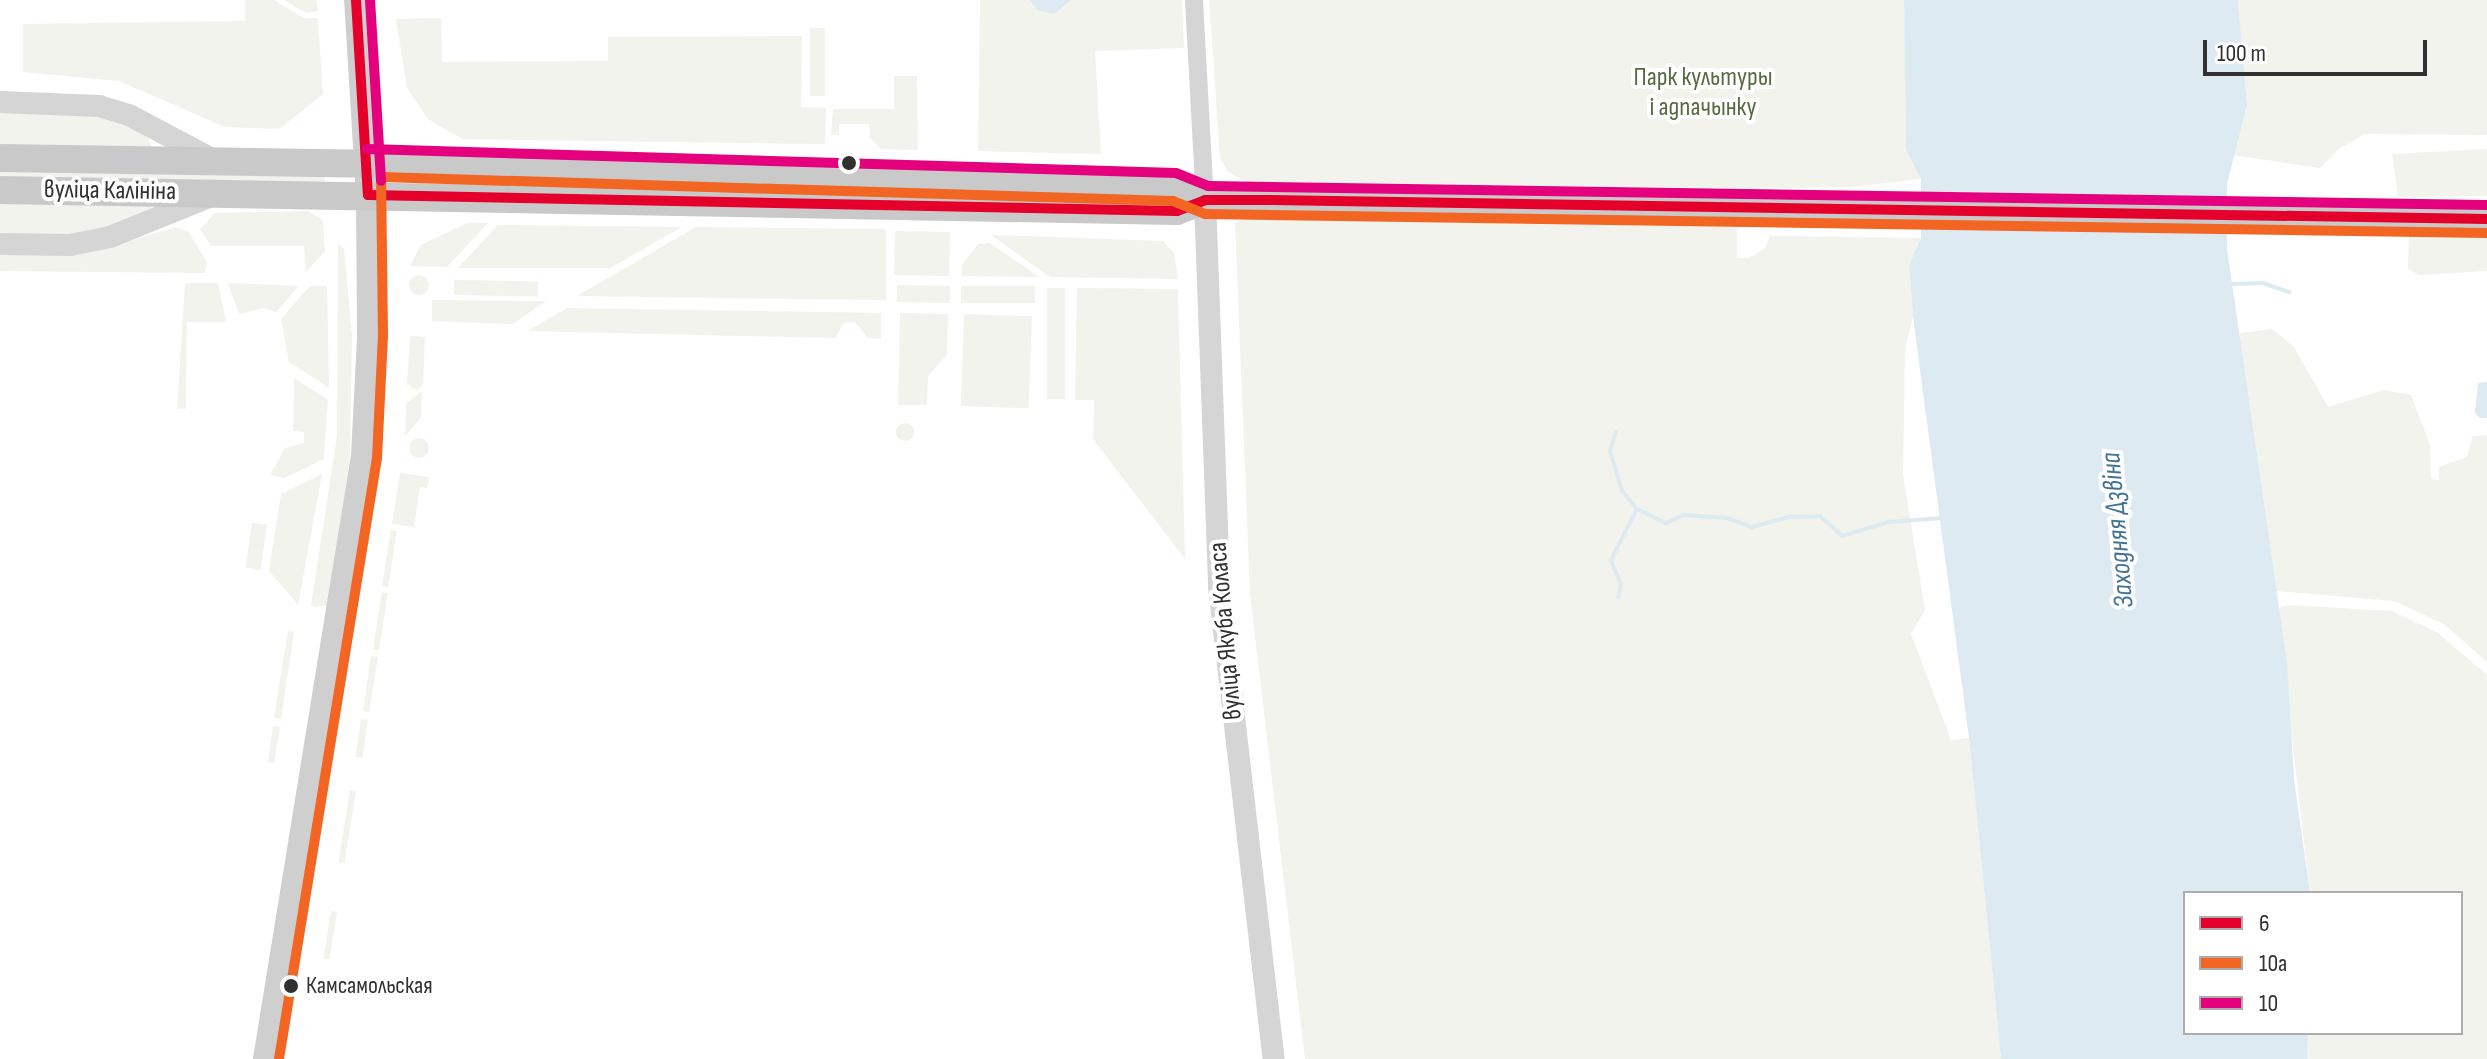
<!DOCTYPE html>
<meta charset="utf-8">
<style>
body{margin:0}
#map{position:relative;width:2487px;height:1059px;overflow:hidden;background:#fff;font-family:"Sofia Sans Condensed",sans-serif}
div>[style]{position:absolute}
.green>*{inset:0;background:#f1f3ec;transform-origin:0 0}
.round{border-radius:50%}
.water>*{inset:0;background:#ddeaf2}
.pier>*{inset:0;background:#fff;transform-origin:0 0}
.stream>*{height:4px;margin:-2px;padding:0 2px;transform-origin:2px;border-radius:2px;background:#ddeaf2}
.minor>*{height:18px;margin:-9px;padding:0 9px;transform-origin:9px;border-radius:9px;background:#d5d5d5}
.tertiary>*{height:22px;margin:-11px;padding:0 11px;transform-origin:11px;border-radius:11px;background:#d5d5d5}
.secondary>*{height:24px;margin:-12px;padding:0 12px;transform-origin:12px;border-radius:12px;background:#cfcfcf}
.primary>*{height:28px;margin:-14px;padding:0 14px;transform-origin:14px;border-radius:14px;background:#c9c9c9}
.bus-1>*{height:10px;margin:-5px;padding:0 5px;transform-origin:5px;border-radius:5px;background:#e4002b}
.bus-2>*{height:10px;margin:-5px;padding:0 5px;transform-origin:5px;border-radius:5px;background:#f26522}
.bus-3>*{height:10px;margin:-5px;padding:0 5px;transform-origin:5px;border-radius:5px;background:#e5007d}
.dots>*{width:22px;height:22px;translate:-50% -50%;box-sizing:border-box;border:4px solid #fff;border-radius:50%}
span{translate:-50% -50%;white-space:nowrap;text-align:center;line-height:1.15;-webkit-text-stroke:8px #fff;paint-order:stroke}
.bus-label{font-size:24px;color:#313131}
.left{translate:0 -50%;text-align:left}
.park-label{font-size:26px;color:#556c3f}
.street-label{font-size:26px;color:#313131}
.water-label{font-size:28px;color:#417492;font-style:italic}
.legend{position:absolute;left:2183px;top:891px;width:280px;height:144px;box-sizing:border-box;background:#fff;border:2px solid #adadad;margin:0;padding:10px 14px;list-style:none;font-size:24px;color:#313131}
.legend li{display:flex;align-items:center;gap:16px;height:40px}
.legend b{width:40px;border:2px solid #adadad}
.scale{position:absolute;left:2203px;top:40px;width:224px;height:36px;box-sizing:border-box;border:4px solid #313131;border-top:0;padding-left:10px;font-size:24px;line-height:28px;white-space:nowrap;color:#313131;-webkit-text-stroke:6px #fff;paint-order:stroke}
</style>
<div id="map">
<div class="green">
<div style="clip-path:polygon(245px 0,274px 0,304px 18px,318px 18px,323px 94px,279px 129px,225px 127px,119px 81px,23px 72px,23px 24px,245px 21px)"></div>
<div style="clip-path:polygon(284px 0,316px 0,318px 11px,306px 13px)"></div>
<div style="clip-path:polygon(980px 0,1182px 0,1184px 48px,1095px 51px,1101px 154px,978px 151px)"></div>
<div style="clip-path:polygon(1209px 0,1904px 0,1906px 150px,1921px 179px,1850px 187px,1736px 188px,1246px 182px,1227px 171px,1220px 157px)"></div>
<div style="clip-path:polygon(2238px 0,2487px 0,2487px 135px,2365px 134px,2340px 148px,2320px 168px,2233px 155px,2247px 105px)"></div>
<div style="clip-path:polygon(441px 18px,442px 62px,608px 61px,608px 37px,802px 36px,801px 107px,826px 108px,825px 144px,462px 139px,428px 119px,407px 88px,396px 19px)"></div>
<div style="left:810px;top:28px;width:15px;height:68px"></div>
<div style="clip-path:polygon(894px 76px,917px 76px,918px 150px,881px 149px,870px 138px,869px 124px,839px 124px,839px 135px,831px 135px,833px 109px,894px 109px)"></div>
<div style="clip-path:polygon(0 110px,98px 113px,148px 136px,151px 147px,0 148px)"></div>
<div style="clip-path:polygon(2487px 149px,2487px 196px,2398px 197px,2392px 154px)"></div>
<div style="left:0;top:168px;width:325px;height:10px;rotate:1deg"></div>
<div style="clip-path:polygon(417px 176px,887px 182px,887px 192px,417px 184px)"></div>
<div style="clip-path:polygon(0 196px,153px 203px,154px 209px,150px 215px,70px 237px,0 235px)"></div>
<div style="clip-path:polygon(307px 211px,323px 220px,325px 251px,306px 272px,304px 246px,211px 246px,200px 229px,215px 213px)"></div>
<div style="clip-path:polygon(1242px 219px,1737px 227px,1737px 258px,1749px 258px,1765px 248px,1770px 236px,1921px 238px,1909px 265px,1913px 317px,1905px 349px,1903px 475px,1925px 610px,1911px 634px,1951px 740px,1969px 738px,2001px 1059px,1305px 1059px,1250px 594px,1235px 223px)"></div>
<div style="clip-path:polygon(467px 223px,488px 223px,447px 267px,410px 266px,421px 245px)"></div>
<div style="clip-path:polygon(498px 225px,682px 227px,610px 268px,458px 268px)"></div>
<div style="clip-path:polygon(175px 227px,189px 232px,207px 263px,204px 273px,0 271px,0 254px,113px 246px)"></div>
<div style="clip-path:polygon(696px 227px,886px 229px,886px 300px,577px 296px)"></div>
<div style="left:895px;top:231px;width:55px;height:44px;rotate:1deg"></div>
<div style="clip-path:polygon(991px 235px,1163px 241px,1174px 253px,1178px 279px,1050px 277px)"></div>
<div style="clip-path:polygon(2409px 236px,2487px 237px,2487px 271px,2419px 275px,2408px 269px)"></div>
<div style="clip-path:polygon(990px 243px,1039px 277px,962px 276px,962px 265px,978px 244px)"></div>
<div style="clip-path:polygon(338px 244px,344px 249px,352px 336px,350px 457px,328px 605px,315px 607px,311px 606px,337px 436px)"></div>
<div class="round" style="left:409px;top:275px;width:20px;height:20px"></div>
<div style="left:454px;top:280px;width:84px;height:15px;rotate:1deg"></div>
<div style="clip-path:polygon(185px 283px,218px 283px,226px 322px,187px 322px,186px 409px,177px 409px)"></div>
<div style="clip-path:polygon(228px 283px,299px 286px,276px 312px,264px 308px,239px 314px)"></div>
<div style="left:897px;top:285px;width:53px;height:17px;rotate:1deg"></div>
<div style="clip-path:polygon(310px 286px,327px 286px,329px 388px,289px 362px,281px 319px)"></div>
<div style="left:961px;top:286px;width:74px;height:17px"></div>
<div style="left:1047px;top:288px;width:18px;height:111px"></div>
<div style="clip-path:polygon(1077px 288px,1178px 289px,1185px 559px,1093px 439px,1094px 400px,1075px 400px)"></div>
<div style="clip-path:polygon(432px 300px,546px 301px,513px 324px,432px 321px)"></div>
<div style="clip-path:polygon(567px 308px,881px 313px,881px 339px,868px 338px,855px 322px,844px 323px,835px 338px,527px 331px)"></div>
<div style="clip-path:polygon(900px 313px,948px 314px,947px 355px,928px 376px,927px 405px,898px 405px)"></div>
<div style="left:964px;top:314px;width:68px;height:92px;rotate:2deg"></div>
<div style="clip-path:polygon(2272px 329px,2294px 347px,2328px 407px,2384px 390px,2411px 395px,2430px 445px,2431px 479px,2439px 480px,2439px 467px,2467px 457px,2473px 436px,2487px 435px,2487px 662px,2444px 624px,2394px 601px,2276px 591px,2236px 334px)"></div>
<div style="clip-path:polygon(410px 336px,425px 337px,423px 385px,417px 390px,407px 385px)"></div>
<div style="clip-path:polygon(294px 378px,328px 400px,324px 459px,284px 478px,270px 475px,285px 448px,304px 443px,304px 432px,293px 431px)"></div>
<div style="clip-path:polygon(422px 391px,421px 418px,405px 436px,406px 404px)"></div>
<div class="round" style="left:896px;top:423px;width:18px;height:18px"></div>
<div class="round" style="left:409px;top:438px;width:20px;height:20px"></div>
<div style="clip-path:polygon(400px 473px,429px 477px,427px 488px,420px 487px,414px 527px,392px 524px)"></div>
<div style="clip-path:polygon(322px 474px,298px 605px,269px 571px,281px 494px)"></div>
<div style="left:252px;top:523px;width:15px;height:45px;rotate:8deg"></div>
<div style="left:391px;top:530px;width:6px;height:57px;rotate:9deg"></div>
<div style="left:382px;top:592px;width:6px;height:58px;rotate:9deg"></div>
<div style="clip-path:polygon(2287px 605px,2392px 611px,2438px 633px,2487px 675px,2487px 1059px,2307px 1059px,2308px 1033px,2461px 1033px,2461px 893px,2310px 893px,2277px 609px)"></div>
<div style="clip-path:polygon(288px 631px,294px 632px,281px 719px,274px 717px)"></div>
<div style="clip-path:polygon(371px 656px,378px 657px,369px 712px,363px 711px)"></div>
<div style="left:361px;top:719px;width:7px;height:38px;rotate:8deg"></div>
<div style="clip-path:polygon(273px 726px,280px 727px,274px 763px,268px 762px)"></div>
<div style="left:350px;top:790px;width:6px;height:73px;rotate:9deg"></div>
<div style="left:331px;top:911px;width:6px;height:48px;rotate:9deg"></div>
</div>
<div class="water">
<div style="clip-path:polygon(1030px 0,1071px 0,1054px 14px,1037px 10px)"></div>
<div style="clip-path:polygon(1904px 0,2238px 0,2247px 105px,2227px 184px,2227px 249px,2287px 662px,2294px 779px,2310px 893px,2185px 893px,2185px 1033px,2308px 1033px,2307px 1059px,2001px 1059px,1969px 738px,1913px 317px,1909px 265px,1921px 238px,1921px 179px,1906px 150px)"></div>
<div style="clip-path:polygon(2487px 382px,2487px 418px,2480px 418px,2475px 413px,2478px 383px)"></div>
</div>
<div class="pier">
<div style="left:1917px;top:193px;width:314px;height:33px;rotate:1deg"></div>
</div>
<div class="stream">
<div style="left:2232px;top:284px;width:31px;rotate:-2deg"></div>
<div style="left:2263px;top:283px;width:28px;rotate:19deg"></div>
<div style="left:1616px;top:432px;width:20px;rotate:108deg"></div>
<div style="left:1610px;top:451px;width:42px;rotate:73.3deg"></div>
<div style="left:1622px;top:491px;width:23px;rotate:50deg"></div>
<div style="left:1637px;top:509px;width:32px;rotate:26deg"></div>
<div style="left:1666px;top:523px;width:20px;rotate:-24deg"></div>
<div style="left:1684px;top:515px;width:43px;rotate:4deg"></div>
<div style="left:1727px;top:518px;width:27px;rotate:20deg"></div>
<div style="left:1752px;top:527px;width:39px;rotate:-15deg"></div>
<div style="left:1790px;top:517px;width:30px;rotate:-2deg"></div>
<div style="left:1820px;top:516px;width:30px;rotate:42deg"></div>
<div style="left:1842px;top:536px;width:48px;rotate:-16.9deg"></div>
<div style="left:1888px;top:522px;width:55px;rotate:-4.2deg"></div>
<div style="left:1618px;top:597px;width:12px;rotate:-76deg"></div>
<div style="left:1621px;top:585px;width:27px;rotate:-112deg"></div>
<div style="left:1611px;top:560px;width:57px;rotate:-63deg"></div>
</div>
<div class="minor">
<div style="left:1194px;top:0;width:200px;rotate:86.9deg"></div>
</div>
<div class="tertiary">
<div style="left:0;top:102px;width:99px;rotate:2.3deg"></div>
<div style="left:99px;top:106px;width:31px;rotate:17deg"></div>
<div style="left:129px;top:115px;width:96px;rotate:27.9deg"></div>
<div style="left:1205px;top:200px;width:387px;rotate:87.9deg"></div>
<div style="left:1219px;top:587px;width:475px;rotate:83.4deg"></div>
<div style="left:0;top:244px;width:70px;rotate:0.8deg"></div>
<div style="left:70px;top:245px;width:41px;rotate:-11.3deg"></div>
<div style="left:110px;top:237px;width:112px;rotate:-22deg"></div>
</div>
<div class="secondary">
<div style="left:265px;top:1059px;width:611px;rotate:-80.77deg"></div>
<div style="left:363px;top:456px;width:120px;rotate:-87.1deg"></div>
<div style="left:369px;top:336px;width:141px;rotate:-90.4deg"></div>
<div style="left:368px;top:195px;width:195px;rotate:-93.5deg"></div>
</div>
<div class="primary">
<div style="left:0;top:158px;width:629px;rotate:0.91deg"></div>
<div style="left:629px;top:168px;width:547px;rotate:1.99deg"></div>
<div style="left:1176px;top:187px;width:32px;rotate:24deg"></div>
<div style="left:1205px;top:200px;width:1282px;rotate:0.85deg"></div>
<div style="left:0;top:190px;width:1177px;rotate:1.02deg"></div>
<div style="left:1177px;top:211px;width:30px;rotate:-21deg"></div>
</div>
<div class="bus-1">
<div style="left:356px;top:0;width:195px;rotate:86.5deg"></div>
<div style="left:368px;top:195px;width:809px;rotate:1.13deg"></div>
<div style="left:1177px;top:211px;width:30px;rotate:-21deg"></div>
<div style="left:1205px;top:200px;width:60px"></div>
<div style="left:1265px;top:200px;width:1222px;rotate:0.89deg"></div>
</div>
<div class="bus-2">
<div style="left:279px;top:1059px;width:609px;rotate:-80.74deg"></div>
<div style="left:377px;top:458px;width:122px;rotate:-87.2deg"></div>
<div style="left:383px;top:336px;width:159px;rotate:-90.7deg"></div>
<div style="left:381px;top:177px;width:792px;rotate:1.74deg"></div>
<div style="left:1173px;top:201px;width:35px;rotate:22deg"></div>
<div style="left:1205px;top:214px;width:1282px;rotate:0.85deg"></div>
</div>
<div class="bus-3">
<div style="left:370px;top:0;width:181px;rotate:86.5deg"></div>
<div style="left:367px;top:149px;width:809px;rotate:1.7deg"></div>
<div style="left:1176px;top:173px;width:35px;rotate:22deg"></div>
<div style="left:1208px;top:186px;width:1279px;rotate:0.85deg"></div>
</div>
<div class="dots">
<div style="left:849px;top:163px;background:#313131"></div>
<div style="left:291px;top:986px;background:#313131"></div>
</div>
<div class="bus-label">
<span class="left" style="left:306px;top:986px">Камсамольская</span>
</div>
<div class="park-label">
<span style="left:1703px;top:93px">Парк культуры<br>і адпачынку</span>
</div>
<div class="street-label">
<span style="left:110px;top:191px;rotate:1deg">вуліца Калініна</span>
<span style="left:1226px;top:631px;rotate:-95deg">вуліца Якуба Коласа</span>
</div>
<div class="water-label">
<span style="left:2118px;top:530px;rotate:-95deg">Заходняя Дзвіна</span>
</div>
<ul class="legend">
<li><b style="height:10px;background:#e4002b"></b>6</li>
<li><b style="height:10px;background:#f26522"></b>10а</li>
<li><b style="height:10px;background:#e5007d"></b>10</li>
</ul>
<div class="scale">100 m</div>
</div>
